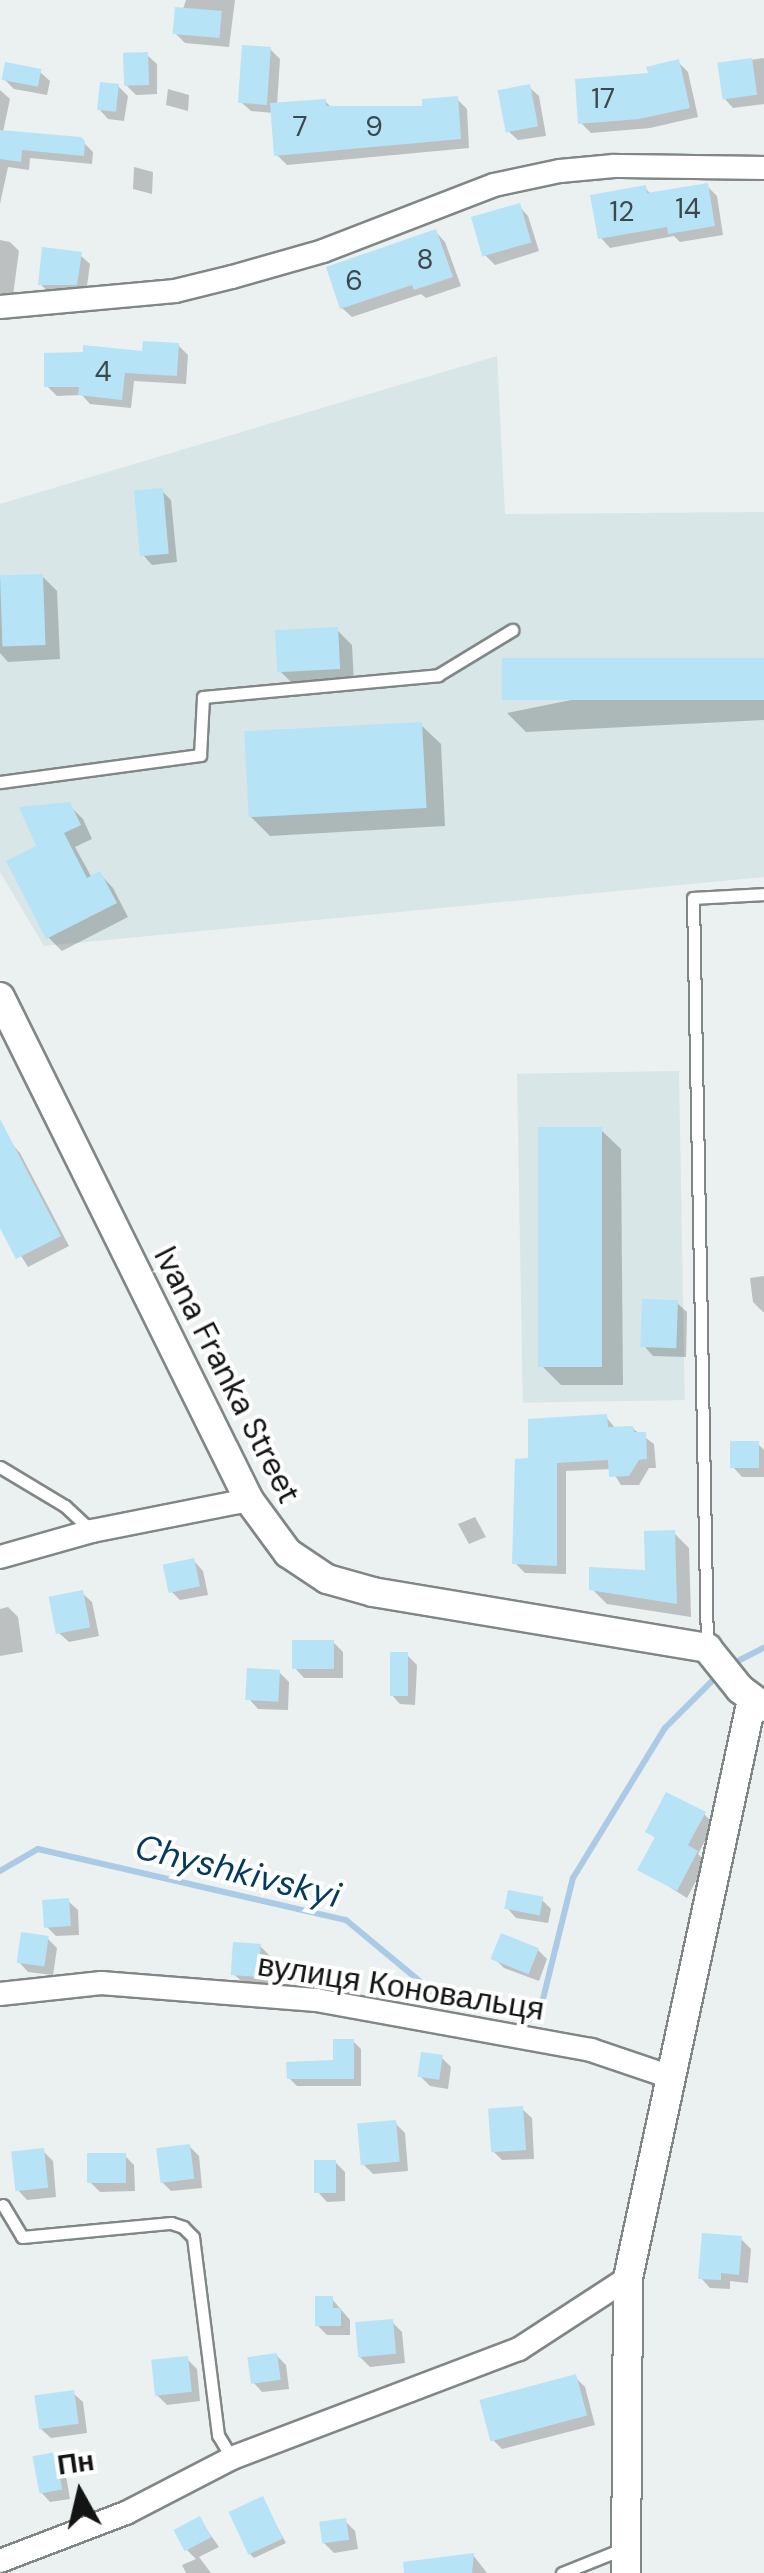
<!DOCTYPE html>
<meta charset="utf-8">
<style>
body{margin:0}
#map{position:relative;width:764px;height:2573px;overflow:hidden;background:#ebf0f0;font-family:"DM Sans",sans-serif}
div>[style]{position:absolute}
.built>*{inset:0;background:#d8e6e7;transform-origin:0 0}
.shadow>*{inset:0;background:#0003}
.stream>*{height:6px;margin:-3px;padding:0 3px;transform-origin:3px;border-radius:3px;background:#aacae6}
.building>*{inset:0;background:#b6e3f5;transform-origin:0 0}
.roads{filter:drop-shadow(2px 0 #818686) drop-shadow(-2px 0 #818686) drop-shadow(0 2px #818686) drop-shadow(0 -2px #818686)}
.service>*{height:11px;margin:-5.5px;padding:0 5.5px;transform-origin:5.5px;border-radius:5.5px;background:#fff}
.minor>*{height:22px;margin:-11px;padding:0 11px;transform-origin:11px;border-radius:11px;background:#fff}
.tertiary>*{height:28px;margin:-14px;padding:0 14px;transform-origin:14px;border-radius:14px;background:#fff}
span{translate:-50% -50%;white-space:nowrap;text-align:center;line-height:1.15;-webkit-text-stroke:8px #fff;paint-order:stroke}
.number-label{font-size:28px;color:#3c484d}
.number-label span{-webkit-text-stroke-width:0}
.street-label{font-size:32px;color:#131515}
.water-label{font-size:35px;color:#033a5e;font-style:italic}
.north{position:absolute;left:30px;top:2443px;width:100px;height:100px;-webkit-text-stroke:8px #fff;paint-order:stroke;rotate:352deg;font-size:28px;font-weight:700;line-height:40px;text-align:center;color:#131515}
.north::after{content:'';display:block;margin:auto;width:35px;height:45px;background:#131515;clip-path:polygon(50% 0,100% 100%,50% 72%,0 100%)}
</style>
<div id="map">
<div class="built">
<div style="clip-path:polygon(497px 356px,505px 514px,764px 512px,764px 877px,44px 946px,0 872px,0 504px)"></div>
<div style="left:679px;top:1071px;width:329px;height:162px;rotate:89deg"></div>
</div>
<div class="shadow">
<div style="clip-path:polygon(186px 0,235px 0,229px 47px,185px 43px,175px 33px)"></div>
<div style="clip-path:polygon(270px 49px,280px 59px,277px 105px,325px 101px,332px 108px,425px 108px,457px 99px,467px 109px,469px 148px,287px 165px,277px 155px,273px 113px,251px 111px,241px 102px)"></div>
<div style="clip-path:polygon(147px 55px,157px 64px,157px 94px,136px 95px,126px 85px)"></div>
<div style="clip-path:polygon(764px 58px,764px 104px,733px 108px,724px 98px,719px 64px)"></div>
<div style="clip-path:polygon(678px 62px,688px 72px,698px 117px,650px 128px,591px 133px,581px 123px)"></div>
<div style="clip-path:polygon(40px 72px,50px 81px,47px 95px,14px 89px,4px 79px)"></div>
<div style="clip-path:polygon(118px 86px,128px 96px,124px 121px,108px 119px,99px 109px)"></div>
<div style="clip-path:polygon(529px 87px,539px 96px,546px 136px,518px 140px,508px 131px)"></div>
<div style="clip-path:polygon(168px 89px,189px 95px,188px 111px,166px 105px)"></div>
<div style="clip-path:polygon(0 90px,10px 99px,3px 132px,80px 139px,93px 152px,92px 164px,30px 158px,29px 170px,8px 167px,0 204px)"></div>
<div style="clip-path:polygon(134px 167px,153px 172px,152px 194px,133px 189px)"></div>
<div style="clip-path:polygon(707px 186px,717px 196px,723px 235px,680px 242px,674px 236px,610px 248px,601px 238px,645px 188px,652px 195px)"></div>
<div style="clip-path:polygon(519px 206px,528px 216px,539px 251px,495px 265px,485px 255px)"></div>
<div style="clip-path:polygon(436px 232px,445px 242px,461px 286px,426px 298px,421px 294px,352px 317px,342px 308px)"></div>
<div style="clip-path:polygon(0 240px,10px 242px,19px 251px,13px 295px,0 293px)"></div>
<div style="clip-path:polygon(80px 255px,90px 264px,86px 293px,50px 293px,40px 284px)"></div>
<div style="clip-path:polygon(178px 345px,188px 355px,186px 384px,134px 381px,131px 408px,90px 404px,82px 395px,57px 396px,47px 386px)"></div>
<div style="clip-path:polygon(162px 491px,171px 500px,177px 562px,152px 565px,143px 555px)"></div>
<div style="clip-path:polygon(42px 576px,57px 591px,60px 659px,8px 662px,0 653px,0 578px)"></div>
<div style="clip-path:polygon(337px 630px,352px 645px,354px 683px,295px 686px,280px 671px)"></div>
<div style="clip-path:polygon(764px 661px,764px 720px,526px 732px,507px 713px)"></div>
<div style="clip-path:polygon(421px 725px,441px 744px,445px 826px,270px 836px,251px 817px)"></div>
<div style="clip-path:polygon(69px 805px,83px 819px,92px 839px,75px 847px,92px 878px,100px 874px,113px 888px,128px 917px,62px 951px,48px 937px,39px 847px)"></div>
<div style="clip-path:polygon(601px 1130px,621px 1149px,623px 1385px,561px 1385px,542px 1366px)"></div>
<div style="clip-path:polygon(11px 1143px,20px 1153px,69px 1246px,28px 1267px,0 1222px,0 1149px)"></div>
<div style="clip-path:polygon(764px 1276px,764px 1312px,763px 1312px,753px 1302px,750px 1278px)"></div>
<div style="clip-path:polygon(677px 1303px,687px 1312px,686px 1357px,653px 1356px,644px 1346px)"></div>
<div style="clip-path:polygon(606px 1417px,616px 1429px,632px 1428px,654px 1444px,656px 1468px,649px 1468px,639px 1485px,621px 1485px,611px 1469px,566px 1471px,566px 1574px,525px 1573px,515px 1563px,530px 1460px)"></div>
<div style="clip-path:polygon(758px 1444px,764px 1450px,764px 1477px,742px 1477px,733px 1467px)"></div>
<div style="clip-path:polygon(475px 1517px,486px 1537px,469px 1544px,458px 1524px)"></div>
<div style="clip-path:polygon(674px 1533px,689px 1548px,691px 1617px,607px 1604px,592px 1589px,648px 1572px)"></div>
<div style="clip-path:polygon(194px 1561px,203px 1571px,208px 1595px,180px 1600px,171px 1591px)"></div>
<div style="clip-path:polygon(82px 1593px,92px 1602px,99px 1636px,69px 1642px,59px 1633px)"></div>
<div style="clip-path:polygon(8px 1607px,18px 1617px,23px 1652px,0 1656px,0 1609px)"></div>
<div style="clip-path:polygon(333px 1642px,343px 1652px,343px 1678px,304px 1678px,295px 1668px)"></div>
<div style="clip-path:polygon(407px 1655px,417px 1665px,415px 1705px,400px 1704px,391px 1694px)"></div>
<div style="clip-path:polygon(279px 1672px,289px 1682px,288px 1710px,258px 1709px,249px 1699px)"></div>
<div style="clip-path:polygon(704px 1814px,714px 1824px,698px 1854px,706px 1862px,687px 1898px,641px 1869px,656px 1839px,648px 1831px)"></div>
<div style="clip-path:polygon(542px 1900px,551px 1909px,548px 1923px,516px 1918px,507px 1908px)"></div>
<div style="clip-path:polygon(68px 1901px,78px 1910px,79px 1935px,56px 1936px,47px 1927px)"></div>
<div style="clip-path:polygon(47px 1938px,57px 1948px,53px 1975px,28px 1972px,19px 1962px)"></div>
<div style="clip-path:polygon(260px 1946px,270px 1956px,268px 1985px,244px 1984px,234px 1974px)"></div>
<div style="clip-path:polygon(538px 1950px,547px 1959px,539px 1981px,504px 1968px,494px 1958px)"></div>
<div style="clip-path:polygon(353px 2041px,361px 2049px,361px 2086px,297px 2086px,289px 2078px,336px 2062px)"></div>
<div style="clip-path:polygon(442px 2058px,451px 2067px,448px 2089px,430px 2086px,420px 2076px)"></div>
<div style="clip-path:polygon(522px 2109px,532px 2118px,534px 2159px,502px 2160px,492px 2150px)"></div>
<div style="clip-path:polygon(395px 2123px,405px 2133px,408px 2171px,373px 2174px,364px 2165px)"></div>
<div style="clip-path:polygon(189px 2146px,199px 2156px,202px 2188px,171px 2191px,161px 2181px)"></div>
<div style="clip-path:polygon(43px 2151px,53px 2161px,56px 2197px,27px 2200px,18px 2190px)"></div>
<div style="clip-path:polygon(125px 2156px,134px 2165px,135px 2191px,100px 2192px,90px 2182px)"></div>
<div style="clip-path:polygon(335px 2162px,345px 2172px,345px 2201px,327px 2202px,318px 2192px)"></div>
<div style="clip-path:polygon(741px 2239px,751px 2249px,748px 2283px,730px 2281px,730px 2289px,710px 2288px,701px 2278px)"></div>
<div style="clip-path:polygon(332px 2299px,350px 2320px,350px 2335px,327px 2335px,317px 2325px)"></div>
<div style="clip-path:polygon(392px 2322px,402px 2332px,405px 2363px,370px 2367px,360px 2357px)"></div>
<div style="clip-path:polygon(276px 2355px,286px 2365px,289px 2389px,262px 2392px,253px 2382px)"></div>
<div style="clip-path:polygon(187px 2359px,197px 2369px,200px 2401px,167px 2405px,157px 2395px)"></div>
<div style="clip-path:polygon(575px 2377px,585px 2387px,595px 2425px,502px 2449px,492px 2439px)"></div>
<div style="clip-path:polygon(73px 2393px,83px 2402px,87px 2433px,51px 2438px,41px 2429px)"></div>
<div style="clip-path:polygon(54px 2455px,64px 2464px,70px 2499px,50px 2502px,41px 2492px)"></div>
<div style="clip-path:polygon(262px 2499px,286px 2543px,254px 2558px,250px 2554px)"></div>
<div style="clip-path:polygon(200px 2520px,219px 2547px,199px 2557px,211px 2573px,186px 2573px,182px 2565px,196px 2559px,186px 2549px)"></div>
<div style="clip-path:polygon(345px 2521px,355px 2531px,358px 2549px,334px 2553px,324px 2543px)"></div>
<div style="clip-path:polygon(473px 2555px,487px 2573px,436px 2573px)"></div>
</div>
<div class="stream">
<div style="left:730px;top:1665px;width:38px;rotate:-27deg"></div>
<div style="left:0;top:1871px;width:44px;rotate:-30.1deg"></div>
<div style="left:38px;top:1849px;width:316px;rotate:13deg"></div>
<div style="left:346px;top:1920px;width:116px;rotate:39.7deg"></div>
<div style="left:435px;top:1994px;width:98px;rotate:14.7deg"></div>
<div style="left:530px;top:2019px;width:13px;rotate:-39deg"></div>
<div style="left:540px;top:2011px;width:137px;rotate:-76.1deg"></div>
<div style="left:573px;top:1878px;width:176px;rotate:-58.5deg"></div>
<div style="left:665px;top:1728px;width:74px;rotate:-45deg"></div>
</div>
<div class="building">
<div style="left:175px;top:7px;width:47px;height:27px;rotate:5deg"></div>
<div style="left:242px;top:45px;width:29px;height:58px;rotate:4deg"></div>
<div style="left:148px;top:52px;width:33px;height:25px;rotate:88deg"></div>
<div style="left:752px;top:58px;width:37px;height:35px;rotate:82deg"></div>
<div style="clip-path:polygon(679px 59px,690px 108px,639px 119px,578px 124px,575px 79px,648px 73px,646px 67px)"></div>
<div style="left:5px;top:62px;width:37px;height:18px;rotate:11deg"></div>
<div style="left:100px;top:82px;width:19px;height:28px;rotate:6deg"></div>
<div style="left:530px;top:84px;width:43px;height:33px;rotate:79deg"></div>
<div style="clip-path:polygon(458px 96px,461px 139px,274px 156px,270px 103px,326px 99px,326px 106px,422px 106px,422px 99px)"></div>
<div style="clip-path:polygon(0 130px,81px 137px,85px 141px,84px 156px,22px 150px,21px 162px,0 159px)"></div>
<div style="clip-path:polygon(708px 183px,715px 226px,668px 234px,667px 227px,598px 239px,590px 195px,646px 185px,647px 193px)"></div>
<div style="left:520px;top:203px;width:41px;height:51px;rotate:74deg"></div>
<div style="clip-path:polygon(436px 229px,453px 277px,414px 290px,412px 285px,340px 309px,326px 267px)"></div>
<div style="clip-path:polygon(42px 247px,82px 252px,77px 285px,38px 285px)"></div>
<div style="clip-path:polygon(143px 341px,179px 343px,177px 376px,125px 373px,122px 400px,78px 395px,79px 387px,44px 387px,44px 353px,83px 352px,83px 345px,142px 351px)"></div>
<div style="left:163px;top:488px;width:66px;height:29px;rotate:85deg"></div>
<div style="left:43px;top:574px;width:71px;height:43px;rotate:88deg"></div>
<div style="left:338px;top:627px;width:42px;height:63px;rotate:87deg"></div>
<div style="left:764px;top:658px;width:42px;height:262px;rotate:90deg"></div>
<div style="left:422px;top:722px;width:86px;height:178px;rotate:87deg"></div>
<div style="clip-path:polygon(70px 802px,81px 825px,64px 833px,87px 878px,100px 871px,117px 903px,46px 939px,6px 861px,36px 846px,19px 807px)"></div>
<div style="clip-path:polygon(0 1119px,61px 1236px,16px 1259px,0 1228px)"></div>
<div style="left:538px;top:1127px;width:64px;height:240px"></div>
<div style="left:642px;top:1299px;width:36px;height:48px;rotate:2deg"></div>
<div style="clip-path:polygon(607px 1414px,608px 1427px,633px 1426px,634px 1432px,646px 1432px,647px 1459px,639px 1460px,629px 1476px,609px 1477px,608px 1460px,557px 1463px,557px 1566px,512px 1564px,515px 1459px,528px 1458px,528px 1419px)"></div>
<div style="left:730px;top:1441px;width:29px;height:27px"></div>
<div style="clip-path:polygon(675px 1530px,677px 1604px,589px 1590px,589px 1567px,645px 1570px,644px 1531px)"></div>
<div style="left:194px;top:1558px;width:29px;height:32px;rotate:78deg"></div>
<div style="left:83px;top:1590px;width:38px;height:35px;rotate:79deg"></div>
<div style="left:292px;top:1640px;width:42px;height:29px"></div>
<div style="left:390px;top:1652px;width:18px;height:44px"></div>
<div style="left:247px;top:1668px;width:33px;height:32px;rotate:3deg"></div>
<div style="clip-path:polygon(666px 1792px,706px 1812px,688px 1845px,698px 1851px,677px 1891px,637px 1870px,655px 1837px,645px 1832px)"></div>
<div style="left:508px;top:1890px;width:36px;height:19px;rotate:11deg"></div>
<div style="left:69px;top:1898px;width:28px;height:27px;rotate:86deg"></div>
<div style="left:21px;top:1932px;width:28px;height:31px;rotate:8deg"></div>
<div style="left:501px;top:1933px;width:41px;height:28px;rotate:22deg"></div>
<div style="left:233px;top:1942px;width:28px;height:33px;rotate:4deg"></div>
<div style="clip-path:polygon(333px 2039px,354px 2039px,354px 2079px,287px 2079px,286px 2062px,333px 2060px)"></div>
<div style="left:421px;top:2052px;width:22px;height:25px;rotate:8deg"></div>
<div style="left:523px;top:2106px;width:44px;height:35px;rotate:86deg"></div>
<div style="left:396px;top:2120px;width:42px;height:39px;rotate:85deg"></div>
<div style="left:190px;top:2144px;width:35px;height:34px;rotate:83deg"></div>
<div style="left:44px;top:2148px;width:40px;height:33px;rotate:84deg"></div>
<div style="left:126px;top:2153px;width:30px;height:39px;rotate:90deg"></div>
<div style="left:314px;top:2160px;width:22px;height:33px"></div>
<div style="clip-path:polygon(702px 2233px,742px 2236px,739px 2275px,721px 2273px,721px 2280px,698px 2279px)"></div>
<div style="clip-path:polygon(315px 2296px,333px 2296px,333px 2308px,341px 2308px,341px 2326px,315px 2326px)"></div>
<div style="left:393px;top:2319px;width:35px;height:38px;rotate:85deg"></div>
<div style="left:277px;top:2353px;width:27px;height:30px;rotate:82deg"></div>
<div style="left:188px;top:2356px;width:36px;height:37px;rotate:84deg"></div>
<div style="left:576px;top:2374px;width:43px;height:100px;rotate:75deg"></div>
<div style="left:74px;top:2390px;width:34px;height:40px;rotate:82deg"></div>
<div style="left:55px;top:2452px;width:38px;height:23px;rotate:79deg"></div>
<div style="left:263px;top:2496px;width:47px;height:38px;rotate:65deg"></div>
<div style="left:200px;top:2516px;width:24px;height:30px;rotate:62deg"></div>
<div style="left:346px;top:2518px;width:22px;height:27px;rotate:82deg"></div>
<div style="clip-path:polygon(474px 2553px,472px 2573px,404px 2573px,403px 2562px)"></div>
</div>
<div class="roads">
<div class="service">
<div style="left:0;top:782px;width:202px;rotate:-7.7deg"></div>
<div style="left:200px;top:755px;width:58px;rotate:-87deg"></div>
<div style="left:203px;top:697px;width:236px;rotate:-5.3deg"></div>
<div style="left:438px;top:675px;width:87px;rotate:-31.3deg"></div>
<div style="left:0;top:1467px;width:76px;rotate:31deg"></div>
<div style="left:65px;top:1506px;width:37px;rotate:43deg"></div>
<div style="left:707px;top:1648px;width:750px;rotate:-91.07deg"></div>
<div style="left:693px;top:898px;width:71px;rotate:-3.2deg"></div>
<div style="left:3px;top:2205px;width:37px;rotate:59deg"></div>
<div style="left:22px;top:2237px;width:150px;rotate:-5.4deg"></div>
<div style="left:171px;top:2223px;width:13px;rotate:18deg"></div>
<div style="left:183px;top:2227px;width:14px;rotate:45deg"></div>
<div style="left:193px;top:2237px;width:200px;rotate:82.8deg"></div>
<div style="left:218px;top:2435px;width:27px;rotate:59deg"></div>
<div style="left:562px;top:2573px;width:65px;rotate:-21.8deg"></div>
</div>
<div class="minor">
<div style="left:0;top:307px;width:176px;rotate:-5.2deg"></div>
<div style="left:175px;top:291px;width:59px;rotate:-13.8deg"></div>
<div style="left:232px;top:277px;width:95px;rotate:-15.9deg"></div>
<div style="left:323px;top:251px;width:183px;rotate:-21.1deg"></div>
<div style="left:494px;top:185px;width:67px;rotate:-12deg"></div>
<div style="left:560px;top:171px;width:54px;rotate:-5.3deg"></div>
<div style="left:614px;top:166px;width:150px;rotate:0.8deg"></div>
<div style="left:0;top:1557px;width:96px;rotate:-15.8deg"></div>
<div style="left:92px;top:1531px;width:160px;rotate:-11.2deg"></div>
<div style="left:0;top:1994px;width:102px;rotate:-6.2deg"></div>
<div style="left:101px;top:1983px;width:216px;rotate:4.5deg"></div>
<div style="left:316px;top:2000px;width:280px;rotate:10.3deg"></div>
<div style="left:591px;top:2050px;width:81px;rotate:18.7deg"></div>
<div style="left:0;top:2561px;width:135px;rotate:-20.9deg"></div>
<div style="left:126px;top:2513px;width:119px;rotate:-27.4deg"></div>
<div style="left:232px;top:2458px;width:307px;rotate:-20.8deg"></div>
<div style="left:519px;top:2349px;width:130px;rotate:-33.1deg"></div>
</div>
<div class="tertiary">
<div style="left:0;top:997px;width:561px;rotate:63.66deg"></div>
<div style="left:249px;top:1500px;width:66px;rotate:53.7deg"></div>
<div style="left:288px;top:1553px;width:47px;rotate:33.7deg"></div>
<div style="left:327px;top:1579px;width:48px;rotate:15.8deg"></div>
<div style="left:373px;top:1592px;width:339px;rotate:9.5deg"></div>
<div style="left:707px;top:1648px;width:53px;rotate:51.2deg"></div>
<div style="left:740px;top:1689px;width:30px;rotate:37deg"></div>
<div style="left:626px;top:2573px;width:295px;rotate:-89.6deg"></div>
<div style="left:628px;top:2278px;width:592px;rotate:-77.91deg"></div>
</div>
</div>
<div class="number-label">
<span style="left:603px;top:99px">17</span>
<span style="left:300px;top:127px">7</span>
<span style="left:374px;top:127px">9</span>
<span style="left:688px;top:209px">14</span>
<span style="left:622px;top:212px">12</span>
<span style="left:425px;top:260px">8</span>
<span style="left:354px;top:281px">6</span>
<span style="left:103px;top:372px">4</span>
</div>
<div class="street-label">
<span style="left:227px;top:1375px;rotate:63deg">Ivana Franka Street</span>
<span style="left:401px;top:1987px;rotate:9deg">вулиця Коновальця</span>
</div>
<div class="water-label">
<span style="left:238px;top:1871px;rotate:14deg">Chyshkivskyi</span>
</div>
<div class="north">Пн</div>
</div>
